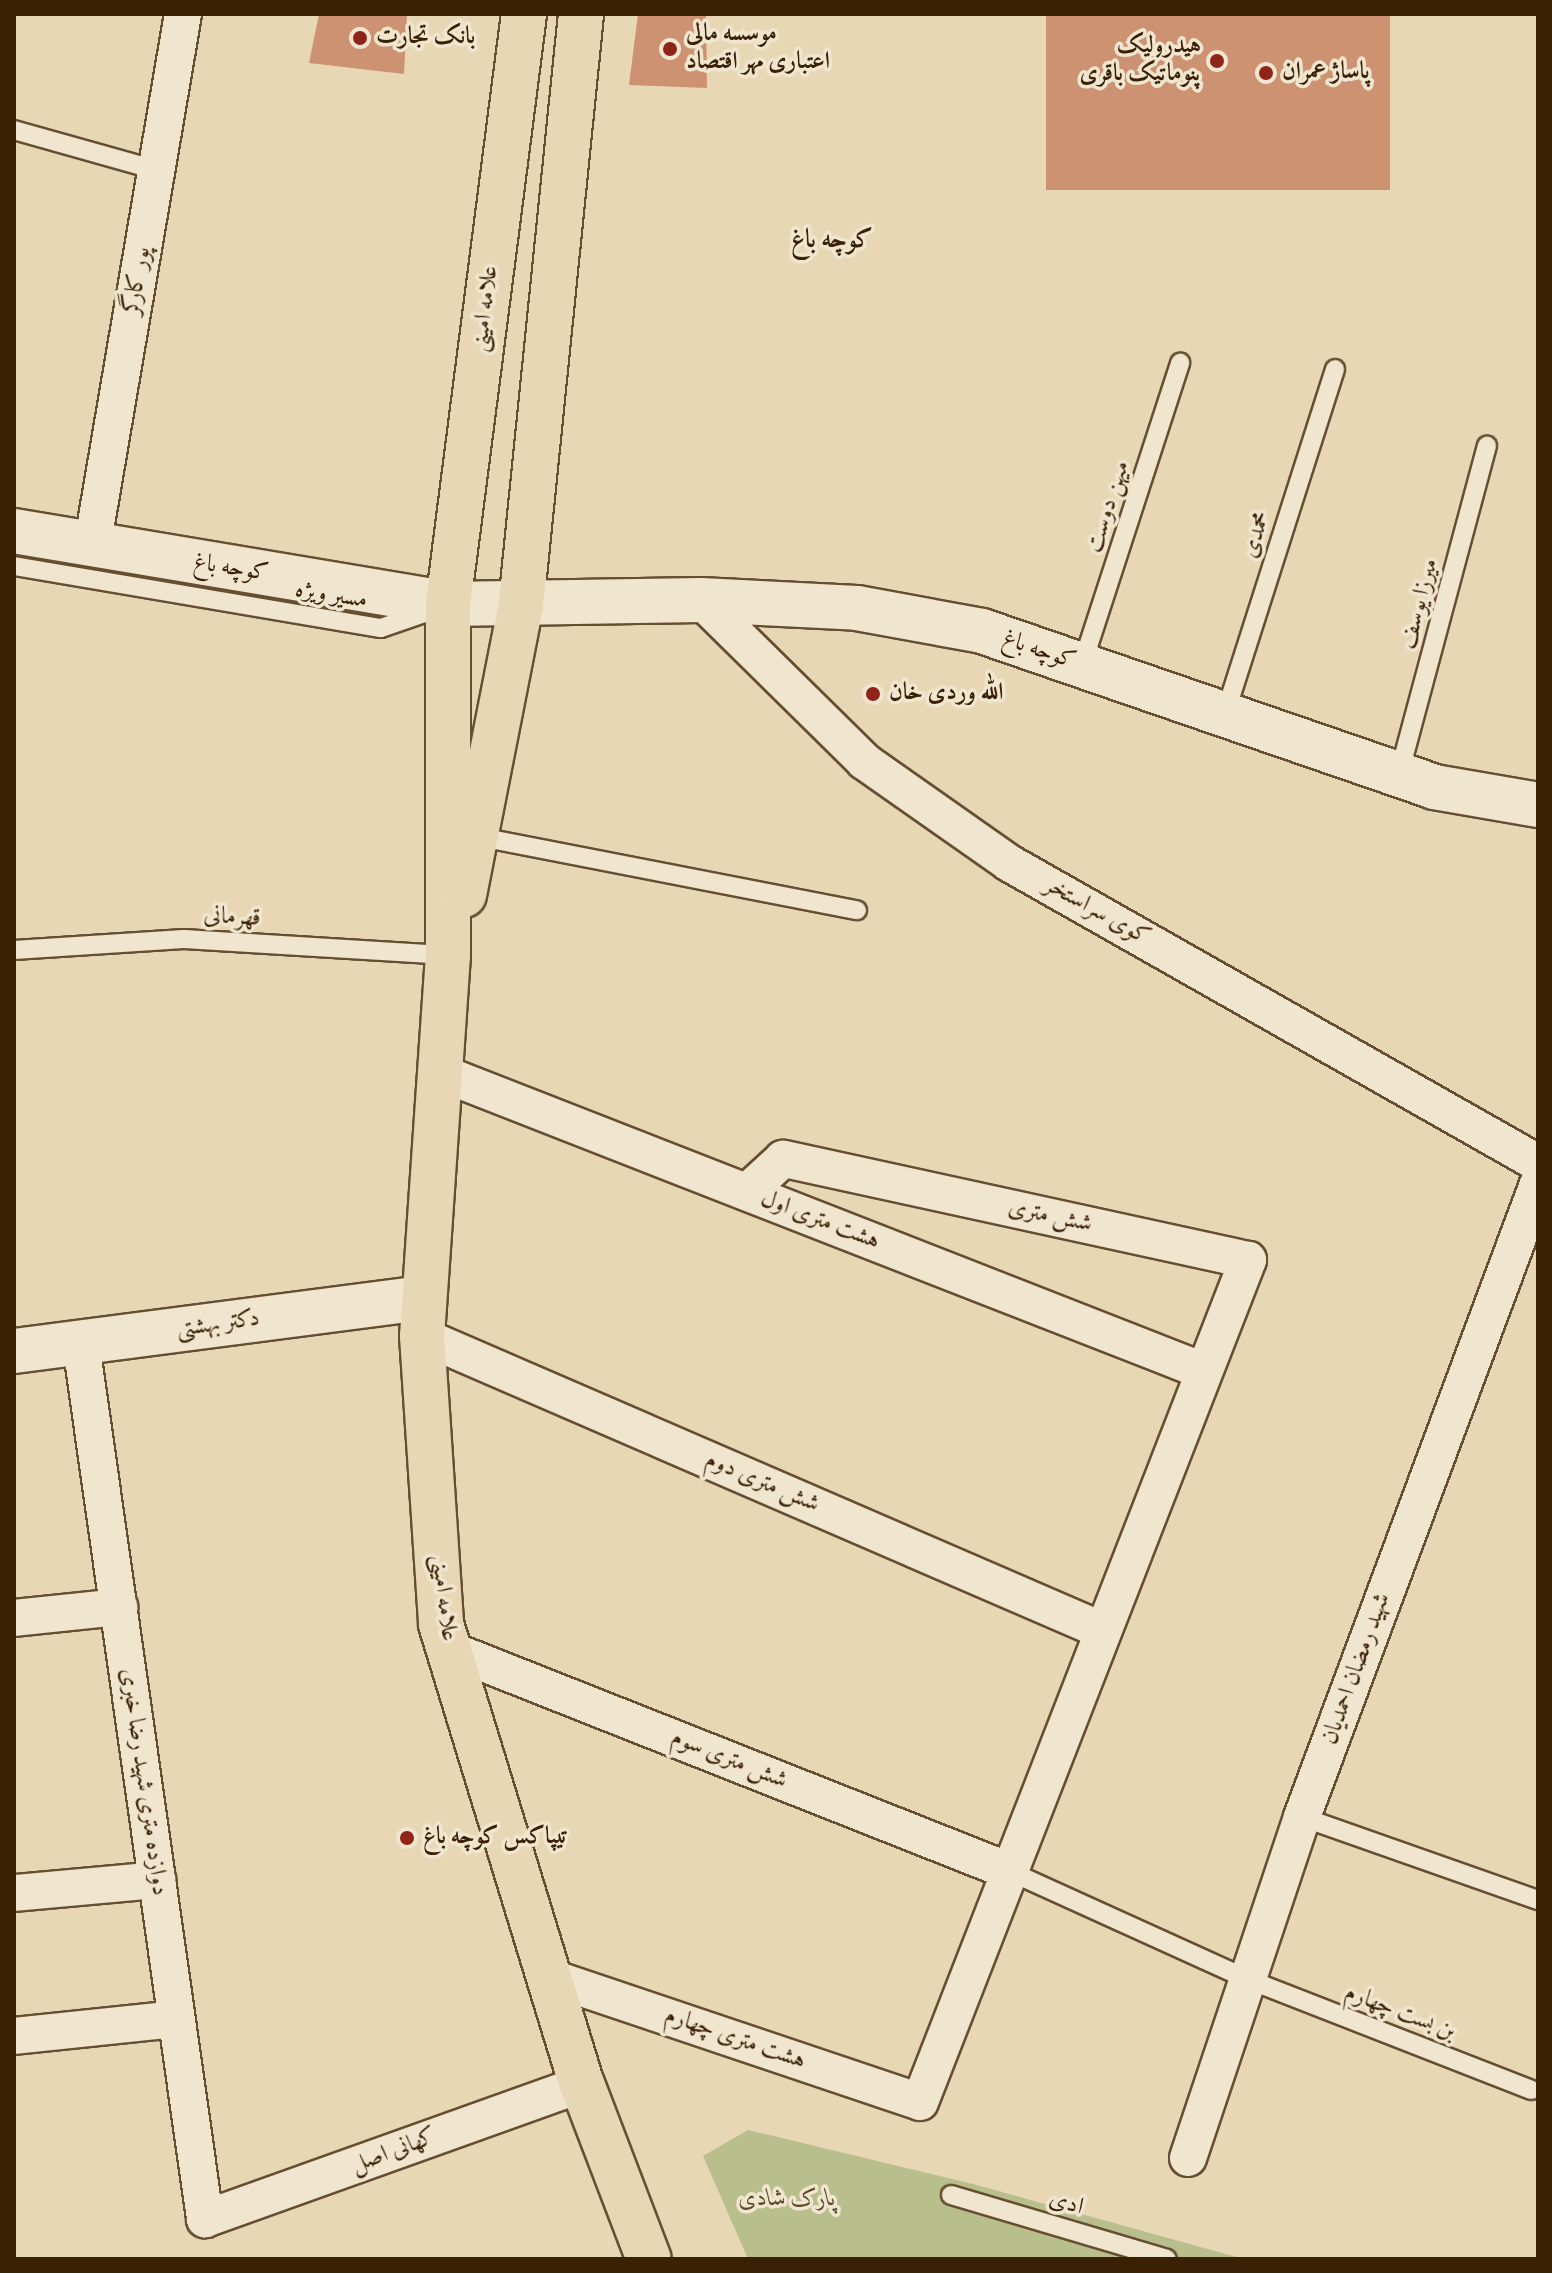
<!DOCTYPE html>
<meta charset="utf-8">
<style>
body{margin:0}
#map{position:relative;width:1552px;height:2273px;overflow:hidden;background:#e8d7b5;font-family:Vollkorn,Amiri,serif}
div>[style]{position:absolute}
.green>*{inset:0;background:#b8be8c}
.building>*{inset:0;background:#cd9271;transform-origin:0 0}
.roads{filter:drop-shadow(2px 0 #664e31) drop-shadow(-2px 0 #664e31) drop-shadow(0 2px #664e31) drop-shadow(0 -2px #664e31)}
.lane>*{height:18px;margin:-9px;padding:0 9px;transform-origin:9px;border-radius:9px;background:#f0e5cf}
.street>*{height:36px;margin:-18px;padding:0 18px;transform-origin:18px;border-radius:18px;background:#f0e5cf}
.secondary>*{height:44px;margin:-22px;padding:0 22px;transform-origin:22px;border-radius:22px;background:#f0e5cf}
.primary>*{height:44px;margin:-22px;padding:0 22px;transform-origin:22px;border-radius:22px;background:#e8d7b5}
.dots>*{width:22px;height:22px;translate:-50% -50%;box-sizing:border-box;border:4px solid #f0e5cf;border-radius:50%}
span{translate:-50% -50%;white-space:nowrap;text-align:center;line-height:1.15;-webkit-text-stroke:7px #f0e5cf;paint-order:stroke}
.poi-label{font-size:24px;color:#3a2005;font-weight:700}
.left{translate:0 -50%;text-align:left}
.right{translate:-100% -50%;text-align:right}
.street-label{font-size:24px;color:#3a2005}
.park-label{font-size:24px;color:#5a4827;font-style:italic}
.neighbourhood-label{font-size:26px;color:#3a2005;font-weight:700}
.frame{position:absolute;inset:0;border:16px solid #3a2005;pointer-events:none}
</style>
<div id="map">
<div class="green">
<div style="clip-path:polygon(748px 2130px,973px 2184px,1244px 2259px,748px 2259px,703px 2156px)"></div>
</div>
<div class="building">
<div style="clip-path:polygon(319px 14px,407px 14px,404px 74px,309px 63px)"></div>
<div style="clip-path:polygon(638px 14px,706px 14px,707px 88px,629px 85px)"></div>
<div style="left:1046px;top:14px;width:344px;height:176px"></div>
</div>
<div class="roads">
<div class="lane">
<div style="left:14px;top:130px;width:148px;rotate:15.7deg"></div>
<div style="left:14px;top:566px;width:372px;rotate:9.6deg"></div>
<div style="left:381px;top:628px;width:49px;rotate:-19.2deg"></div>
<div style="left:1082px;top:665px;width:318px;rotate:-72deg"></div>
<div style="left:1225px;top:714px;width:362px;rotate:-72.3deg"></div>
<div style="left:1399px;top:774px;width:340px;rotate:-75deg"></div>
<div style="left:480px;top:837px;width:384px;rotate:11deg"></div>
<div style="left:14px;top:950px;width:170px;rotate:-3.7deg"></div>
<div style="left:184px;top:939px;width:264px;rotate:3.5deg"></div>
<div style="left:1302px;top:1817px;width:250px;rotate:19.4deg"></div>
<div style="left:1009px;top:1871px;width:267px;rotate:24.4deg"></div>
<div style="left:1252px;top:1981px;width:300px;rotate:21.3deg"></div>
<div style="left:951px;top:2195px;width:225px;rotate:16.5deg"></div>
</div>
<div class="street">
<div style="left:92px;top:547px;width:541px;rotate:-80.31deg"></div>
<div style="left:701px;top:600px;width:229px;rotate:44.6deg"></div>
<div style="left:864px;top:761px;width:177px;rotate:35.1deg"></div>
<div style="left:1009px;top:863px;width:608px;rotate:29.56deg"></div>
<div style="left:439px;top:1072px;width:818px;rotate:21.36deg"></div>
<div style="left:422px;top:1336px;width:740px;rotate:23.41deg"></div>
<div style="left:81px;top:1344px;width:884px;rotate:81.93deg"></div>
<div style="left:205px;top:2219px;width:400px;rotate:-19.7deg"></div>
<div style="left:14px;top:1618px;width:106px;rotate:-6deg"></div>
<div style="left:448px;top:1649px;width:603px;rotate:21.59deg"></div>
<div style="left:14px;top:1893px;width:144px;rotate:-5.2deg"></div>
<div style="left:549px;top:1977px;width:391px;rotate:18.6deg"></div>
<div style="left:920px;top:2102px;width:904px;rotate:-68.72deg"></div>
<div style="left:1248px;top:1260px;width:476px;rotate:-167.7deg"></div>
<div style="left:783px;top:1159px;width:49px;rotate:137.5deg"></div>
<div style="left:14px;top:2036px;width:163px;rotate:-6deg"></div>
<div style="left:1188px;top:2158px;width:360px;rotate:-71.5deg"></div>
<div style="left:1302px;top:1817px;width:676px;rotate:-69.55deg"></div>
</div>
<div class="secondary">
<div style="left:14px;top:531px;width:440px;rotate:9.5deg"></div>
<div style="left:448px;top:604px;width:253px;rotate:-0.9deg"></div>
<div style="left:701px;top:600px;width:156px;rotate:2.9deg"></div>
<div style="left:857px;top:608px;width:127px;rotate:10.4deg"></div>
<div style="left:982px;top:631px;width:478px;rotate:19deg"></div>
<div style="left:1434px;top:787px;width:106px;rotate:9.8deg"></div>
<div style="left:14px;top:1351px;width:411px;rotate:-7.4deg"></div>
</div>
<div class="primary">
<div style="left:524px;top:14px;width:595px;rotate:97.34deg"></div>
<div style="left:448px;top:604px;width:351px;rotate:90deg"></div>
<div style="left:448px;top:955px;width:382px;rotate:93.9deg"></div>
<div style="left:422px;top:1336px;width:289px;rotate:86.2deg"></div>
<div style="left:441px;top:1624px;width:481px;rotate:73deg"></div>
<div style="left:582px;top:2084px;width:187px;rotate:69.1deg"></div>
<div style="left:464px;top:895px;width:296px;rotate:-78.9deg"></div>
<div style="left:521px;top:605px;width:594px;rotate:-84.2deg"></div>
</div>
</div>
<div class="dots">
<div style="left:360px;top:38px;background:#8f2418"></div>
<div style="left:670px;top:49px;background:#8f2418"></div>
<div style="left:1217px;top:61px;background:#8f2418"></div>
<div style="left:1266px;top:73px;background:#8f2418"></div>
<div style="left:873px;top:694px;background:#8f2418"></div>
<div style="left:407px;top:1838px;background:#8f2418"></div>
</div>
<div class="poi-label">
<span class="left" style="left:686px;top:49px">موسسه مالی<br>اعتباری مهر اقتصاد</span>
<span class="left" style="left:376px;top:38px">بانک تجارت</span>
<span class="right" style="left:1201px;top:61px">هیدرولیک<br>پنوماتیک باقری</span>
<span class="left" style="left:1282px;top:73px">پاساژ عمران</span>
<span class="left" style="left:889px;top:694px">الله وردی خان</span>
<span class="left" style="left:423px;top:1838px">تیپاکس کوچه باغ</span>
</div>
<div class="street-label">
<span style="left:138px;top:281px;rotate:-80deg">پور کارگر</span>
<span style="left:486px;top:309px;rotate:-83deg">علامه امینی</span>
<span style="left:1109px;top:507px;rotate:-72deg">میهن دوست</span>
<span style="left:1257px;top:535px;rotate:-72deg">محمدی</span>
<span style="left:231px;top:569px;rotate:9deg">کوچه باغ</span>
<span style="left:331px;top:596px;rotate:9deg">مسیر ویژه</span>
<span style="left:1420px;top:604px;rotate:-75deg">میرزا یوسف</span>
<span style="left:1039px;top:651px;rotate:19deg">کوچه باغ</span>
<span style="left:1097px;top:912px;rotate:29deg">کوی سراستخر</span>
<span style="left:232px;top:918px;rotate:3deg">قهرمانی</span>
<span style="left:1050px;top:1217px;rotate:12deg">شش متری</span>
<span style="left:820px;top:1221px;rotate:21deg">هشت متری اول</span>
<span style="left:218px;top:1325px;rotate:-8deg">دکتر بهشتی</span>
<span style="left:762px;top:1483px;rotate:23deg">شش متری دوم</span>
<span style="left:443px;top:1598px;rotate:83deg">علامه امینی</span>
<span style="left:1357px;top:1669px;rotate:-70deg">شهید رمضان احمدیان</span>
<span style="left:729px;top:1760px;rotate:22deg">شش متری سوم</span>
<span style="left:143px;top:1782px;rotate:82deg">دوازده متری شهید رضا خبری</span>
<span style="left:1400px;top:2013px;rotate:21deg">بن بست چهارم</span>
<span style="left:735px;top:2039px;rotate:19deg">هشت متری چهارم</span>
<span style="left:394px;top:2152px;rotate:-20deg">کهانی اصل</span>
<span style="left:1066px;top:2204px;rotate:17deg">ادی</span>
</div>
<div class="park-label">
<span style="left:787px;top:2200px">پارک شادی</span>
</div>
<div class="neighbourhood-label">
<span style="left:832px;top:241px">کوچه باغ</span>
</div>
<div class="frame"></div>
</div>
